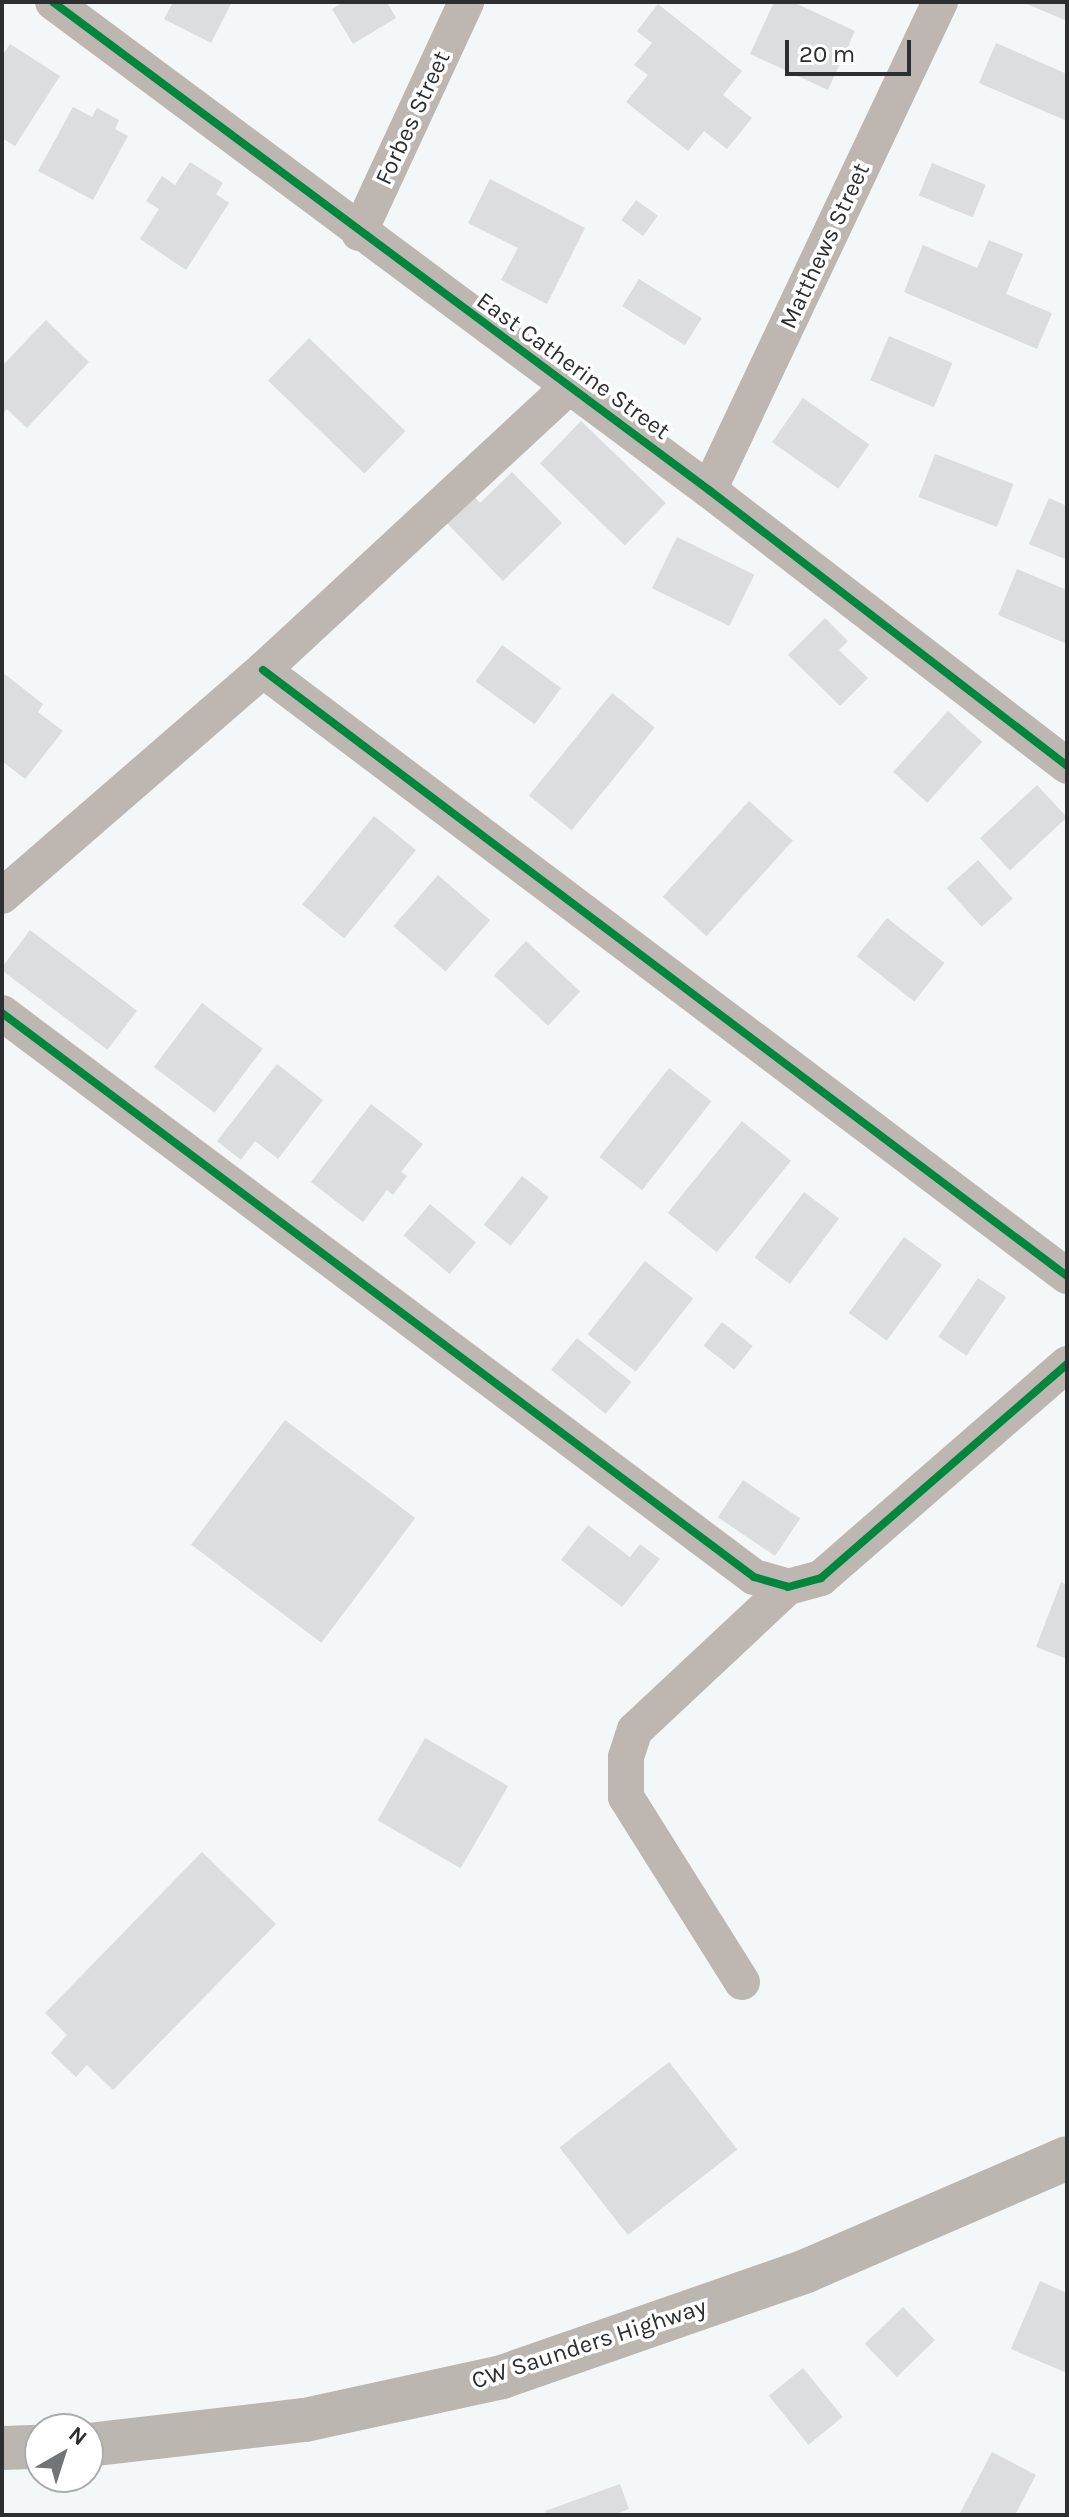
<!DOCTYPE html>
<style>
body{margin:0}
#map{position:relative;width:1069px;height:2517px;overflow:hidden;background:#f4f7f8;font-family:Karla,sans-serif}
div>[style]{position:absolute}
.building>*{inset:0;background:#dbddde;transform-origin:0 0}
.street>*{height:36px;margin:-18px;padding:0 18px;transform-origin:18px;border-radius:18px;background:#bdb6b1}
.secondary>*{height:44px;margin:-22px;padding:0 22px;transform-origin:22px;border-radius:22px;background:#bcb6b1}
.cycleway>*{height:8px;margin:-4px;padding:0 4px;transform-origin:4px;border-radius:4px;background:#00873e}
span{translate:-50% -50%;white-space:nowrap;text-align:center;line-height:1.15;-webkit-text-stroke:7px #fff;paint-order:stroke}
.street-label{font-size:24px;color:#2d2e2f}
.frame{position:absolute;inset:0;border:4px solid #2d2e2f;pointer-events:none}
.north{position:absolute;left:24px;top:2413px;width:80px;height:80px;box-sizing:border-box;background:#fff;border:2px solid #ababac;border-radius:50%;rotate:39deg;font-size:22px;font-weight:700;line-height:32px;text-align:center;color:#2d2e2f}
.north::after{content:'';display:block;margin:auto;width:28px;height:36px;background:#737475;clip-path:polygon(50% 0,100% 100%,50% 72%,0 100%)}
.scale{position:absolute;left:785px;top:40px;width:126px;height:36px;box-sizing:border-box;border:4px solid #2d2e2f;border-top:0;padding-left:10px;font-size:24px;line-height:28px;white-space:nowrap;color:#2d2e2f;-webkit-text-stroke:6px #fff;paint-order:stroke}
</style>
<div id="map">
<div class="building">
<div style="clip-path:polygon(173px 2px,232px 2px,211px 43px,164px 19px)"></div>
<div style="clip-path:polygon(344px 2px,387px 2px,396px 18px,353px 44px,332px 9px)"></div>
<div style="clip-path:polygon(774px 2px,793px 2px,855px 31px,828px 90px,750px 54px)"></div>
<div style="clip-path:polygon(1022px 2px,1067px 2px,1067px 21px)"></div>
<div style="clip-path:polygon(658px 4px,742px 71px,723px 95px,752px 118px,727px 149px,704px 131px,688px 151px,626px 102px,648px 75px,634px 65px,652px 43px,637px 31px)"></div>
<div style="clip-path:polygon(996px 43px,1067px 74px,1067px 121px,979px 83px)"></div>
<div style="clip-path:polygon(10px 44px,60px 76px,15px 146px,2px 138px,2px 56px)"></div>
<div style="clip-path:polygon(73px 107px,92px 117px,97px 108px,119px 120px,115px 129px,128px 136px,93px 200px,38px 171px)"></div>
<div style="clip-path:polygon(190px 162px,223px 183px,216px 194px,229px 203px,186px 270px,140px 239px,159px 209px,146px 201px,162px 176px,175px 185px)"></div>
<div style="left:932px;top:163px;width:58px;height:35px;rotate:22deg"></div>
<div style="clip-path:polygon(490px 179px,585px 228px,547px 304px,501px 280px,518px 248px,468px 223px)"></div>
<div style="left:636px;top:200px;width:27px;height:25px;rotate:36deg"></div>
<div style="clip-path:polygon(989px 240px,1023px 254px,1006px 294px,1052px 313px,1037px 349px,904px 292px,923px 245px,977px 268px)"></div>
<div style="left:639px;top:279px;width:74px;height:32px;rotate:32deg"></div>
<div style="clip-path:polygon(46px 320px,89px 362px,27px 428px,7px 409px,2px 414px,2px 366px)"></div>
<div style="left:889px;top:336px;width:69px;height:48px;rotate:23deg"></div>
<div style="left:309px;top:338px;width:134px;height:59px;rotate:44deg"></div>
<div style="left:803px;top:398px;width:81px;height:54px;rotate:35deg"></div>
<div style="left:581px;top:421px;width:118px;height:59px;rotate:44deg"></div>
<div style="left:935px;top:454px;width:84px;height:46px;rotate:21deg"></div>
<div style="clip-path:polygon(512px 472px,562px 523px,503px 581px,444px 520px,471px 493px,480px 503px)"></div>
<div style="clip-path:polygon(1049px 498px,1067px 506px,1067px 560px,1029px 544px)"></div>
<div style="left:677px;top:537px;width:86px;height:57px;rotate:26deg"></div>
<div style="clip-path:polygon(1017px 569px,1067px 590px,1067px 644px,998px 615px)"></div>
<div style="clip-path:polygon(825px 618px,848px 641px,839px 650px,868px 678px,840px 706px,788px 655px)"></div>
<div style="left:502px;top:645px;width:73px;height:45px;rotate:36deg"></div>
<div style="clip-path:polygon(2px 672px,43px 704px,38px 712px,63px 731px,25px 779px,2px 761px)"></div>
<div style="left:612px;top:693px;width:55px;height:132px;rotate:39deg"></div>
<div style="left:948px;top:711px;width:46px;height:82px;rotate:42deg"></div>
<div style="left:1037px;top:785px;width:44px;height:78px;rotate:47deg"></div>
<div style="left:749px;top:801px;width:59px;height:129px;rotate:42deg"></div>
<div style="left:374px;top:816px;width:54px;height:114px;rotate:39deg"></div>
<div style="left:978px;top:860px;width:52px;height:42px;rotate:48deg"></div>
<div style="left:438px;top:875px;width:69px;height:68px;rotate:41deg"></div>
<div style="left:887px;top:918px;width:73px;height:49px;rotate:38deg"></div>
<div style="left:30px;top:930px;width:134px;height:49px;rotate:37deg"></div>
<div style="left:526px;top:941px;width:74px;height:47px;rotate:43deg"></div>
<div style="left:202px;top:1003px;width:76px;height:80px;rotate:37deg"></div>
<div style="clip-path:polygon(277px 1064px,323px 1100px,278px 1159px,255px 1141px,241px 1160px,217px 1141px)"></div>
<div style="left:669px;top:1068px;width:54px;height:113px;rotate:38deg"></div>
<div style="clip-path:polygon(371px 1104px,423px 1144px,401px 1172px,407px 1176px,393px 1195px,387px 1190px,363px 1222px,311px 1182px)"></div>
<div style="left:742px;top:1121px;width:63px;height:118px;rotate:39deg"></div>
<div style="left:522px;top:1176px;width:34px;height:62px;rotate:38deg"></div>
<div style="left:804px;top:1192px;width:44px;height:82px;rotate:37deg"></div>
<div style="left:430px;top:1204px;width:60px;height:41px;rotate:40deg"></div>
<div style="left:904px;top:1237px;width:47px;height:94px;rotate:36deg"></div>
<div style="left:645px;top:1261px;width:61px;height:93px;rotate:38deg"></div>
<div style="left:978px;top:1278px;width:34px;height:71px;rotate:34deg"></div>
<div style="left:722px;top:1322px;width:39px;height:30px;rotate:38deg"></div>
<div style="left:577px;top:1338px;width:70px;height:41px;rotate:39deg"></div>
<div style="left:285px;top:1420px;width:163px;height:156px;rotate:37deg"></div>
<div style="left:743px;top:1480px;width:69px;height:45px;rotate:34deg"></div>
<div style="clip-path:polygon(588px 1525px,630px 1557px,640px 1544px,660px 1559px,622px 1607px,561px 1560px)"></div>
<div style="clip-path:polygon(1061px 1582px,1067px 1585px,1067px 1659px,1036px 1647px)"></div>
<div style="left:425px;top:1738px;width:96px;height:95px;rotate:30deg"></div>
<div style="clip-path:polygon(202px 1852px,276px 1924px,113px 2090px,87px 2065px,76px 2077px,51px 2053px,67px 2035px,45px 2013px)"></div>
<div style="left:669px;top:2062px;width:111px;height:139px;rotate:52deg"></div>
<div style="clip-path:polygon(1040px 2281px,1067px 2293px,1067px 2373px,1011px 2349px)"></div>
<div style="left:903px;top:2307px;width:46px;height:53px;rotate:46deg"></div>
<div style="left:803px;top:2368px;width:63px;height:44px;rotate:51deg"></div>
<div style="clip-path:polygon(992px 2452px,1036px 2475px,1015px 2515px,959px 2515px)"></div>
<div style="clip-path:polygon(620px 2484px,629px 2509px,613px 2515px,546px 2515px,545px 2511px)"></div>
</div>
<div class="street">
<div style="left:53px;top:2px;width:818px;rotate:36.65deg"></div>
<div style="left:709px;top:490px;width:452px;rotate:37.6deg"></div>
<div style="left:359px;top:233px;width:255px;rotate:-65.1deg"></div>
<div style="left:709px;top:490px;width:540px;rotate:-64.67deg"></div>
<div style="left:263px;top:670px;width:1007px;rotate:37.01deg"></div>
<div style="left:2px;top:896px;width:345px;rotate:-40.9deg"></div>
<div style="left:263px;top:670px;width:415px;rotate:-42.8deg"></div>
<div style="left:2px;top:1013px;width:940px;rotate:36.87deg"></div>
<div style="left:754px;top:1577px;width:35px;rotate:16deg"></div>
<div style="left:788px;top:1587px;width:34px;rotate:-15deg"></div>
<div style="left:821px;top:1578px;width:326px;rotate:-41deg"></div>
<div style="left:742px;top:1982px;width:218px;rotate:-122.1deg"></div>
<div style="left:626px;top:1797px;width:40px;rotate:-90deg"></div>
<div style="left:626px;top:1757px;width:28px;rotate:-72deg"></div>
<div style="left:635px;top:1730px;width:209px;rotate:-43.1deg"></div>
</div>
<div class="secondary">
<div style="left:88px;top:2445px;width:218px;rotate:-6.6deg"></div>
<div style="left:305px;top:2420px;width:202px;rotate:-12.3deg"></div>
<div style="left:502px;top:2377px;width:322px;rotate:-19.2deg"></div>
<div style="left:806px;top:2271px;width:284px;rotate:-23.4deg"></div>
<div style="left:2px;top:2448px;width:38px;rotate:-2deg"></div>
</div>
<div class="cycleway">
<div style="left:53px;top:2px;width:818px;rotate:36.65deg"></div>
<div style="left:709px;top:490px;width:452px;rotate:37.6deg"></div>
<div style="left:263px;top:670px;width:1007px;rotate:37.01deg"></div>
<div style="left:2px;top:1013px;width:940px;rotate:36.87deg"></div>
<div style="left:754px;top:1577px;width:35px;rotate:16deg"></div>
<div style="left:788px;top:1587px;width:34px;rotate:-15deg"></div>
<div style="left:821px;top:1578px;width:326px;rotate:-41deg"></div>
</div>
<div class="street-label">
<span style="left:413px;top:118px;rotate:-65deg">Forbes Street</span>
<span style="left:825px;top:246px;rotate:-65deg">Matthews Street</span>
<span style="left:573px;top:366px;rotate:36deg">East Catherine Street</span>
<span style="left:589px;top:2344px;rotate:-18deg">CW Saunders Highway</span>
</div>
<div class="frame"></div>
<div class="north">N</div>
<div class="scale">20 m</div>
</div>
